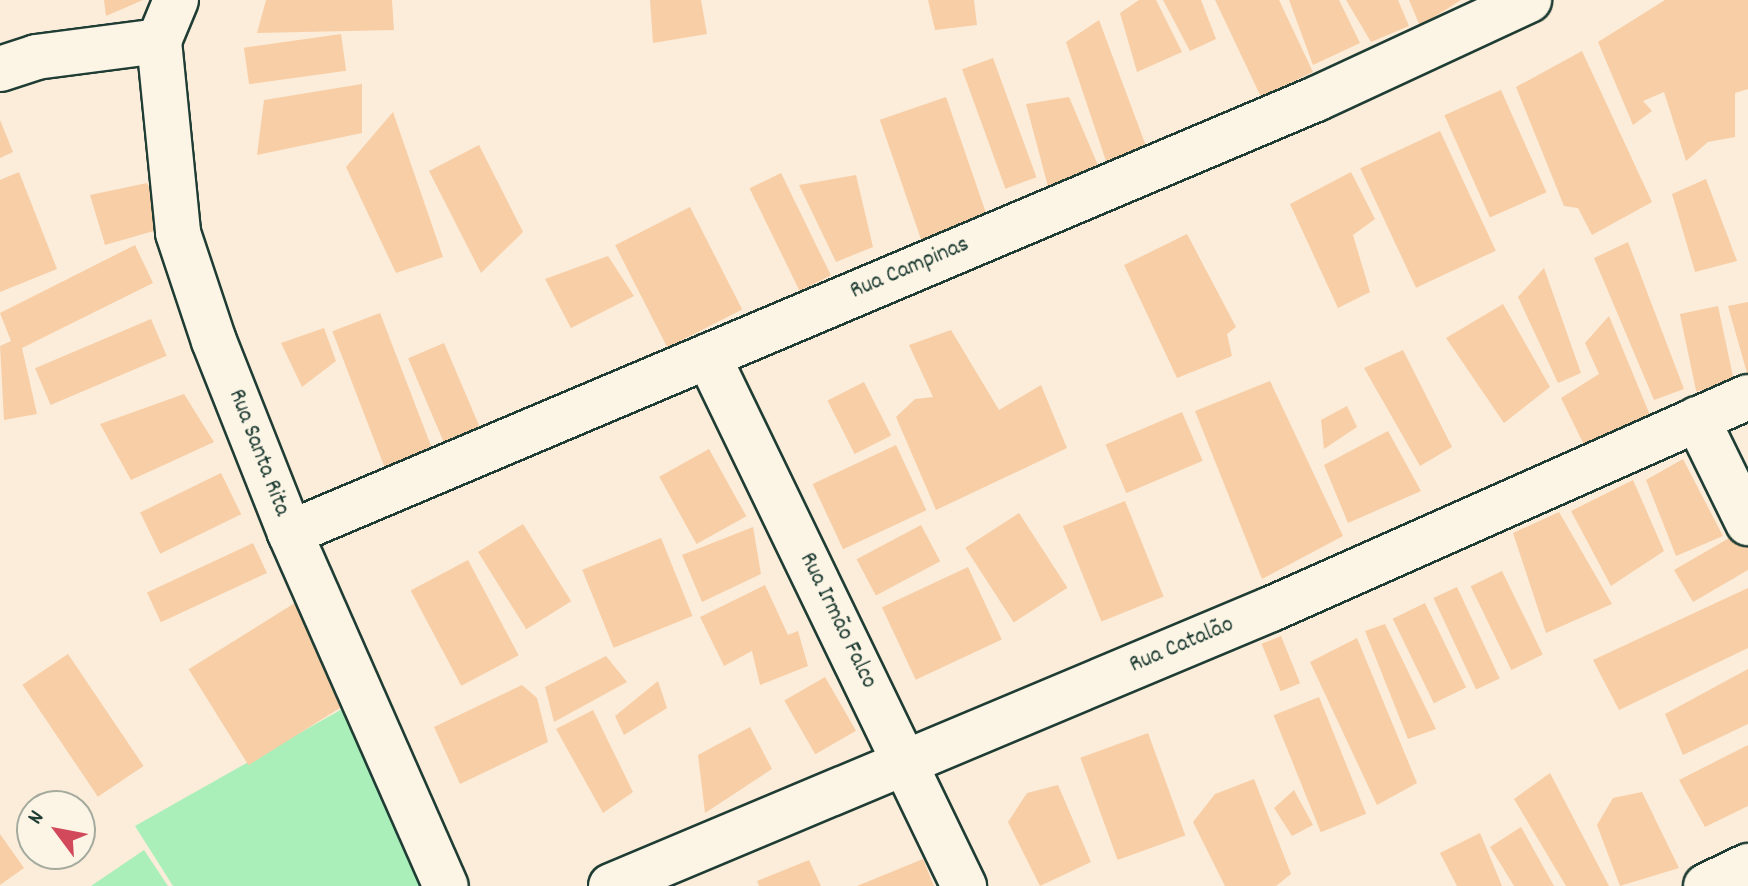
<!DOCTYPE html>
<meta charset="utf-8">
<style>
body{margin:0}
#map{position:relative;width:1748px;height:886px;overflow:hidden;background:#fbedd9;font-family:Dekko,sans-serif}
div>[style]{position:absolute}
.green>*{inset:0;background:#aaefba}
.building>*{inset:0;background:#f8cea7;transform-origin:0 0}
.roads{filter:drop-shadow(2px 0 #1f3d34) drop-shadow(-2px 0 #1f3d34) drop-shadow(0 2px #1f3d34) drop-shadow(0 -2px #1f3d34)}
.minor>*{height:44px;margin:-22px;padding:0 22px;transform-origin:22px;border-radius:22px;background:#fcf5e5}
span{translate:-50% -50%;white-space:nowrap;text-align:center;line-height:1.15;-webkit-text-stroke:8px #fcf5e5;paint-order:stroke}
.street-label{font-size:24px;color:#1f3d34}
.north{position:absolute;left:16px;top:790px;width:80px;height:80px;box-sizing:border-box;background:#fcf5e5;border:2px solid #a4ab9e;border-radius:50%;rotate:302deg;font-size:22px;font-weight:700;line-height:32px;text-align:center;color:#1f3d34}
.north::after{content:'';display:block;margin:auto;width:28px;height:36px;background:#d1495b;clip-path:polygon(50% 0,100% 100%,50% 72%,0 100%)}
</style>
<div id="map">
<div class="green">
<div style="clip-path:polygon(344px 708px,430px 886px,173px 886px,135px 826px)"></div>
<div style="clip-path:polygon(144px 850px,168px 886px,91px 886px)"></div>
</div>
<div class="building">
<div style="clip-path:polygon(104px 0,143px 0,106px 16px)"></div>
<div style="clip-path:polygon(266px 0,392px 0,394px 30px,257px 33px)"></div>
<div style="clip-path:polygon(650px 0,701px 0,707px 34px,653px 43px)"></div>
<div style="clip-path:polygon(928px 0,974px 0,977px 25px,935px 30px)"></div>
<div style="clip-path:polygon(1139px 0,1156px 0,1182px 52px,1137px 72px,1120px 13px)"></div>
<div style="clip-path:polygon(1163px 0,1201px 0,1216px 39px,1190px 51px)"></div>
<div style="clip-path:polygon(1215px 0,1279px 0,1313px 72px,1261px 97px)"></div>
<div style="clip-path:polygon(1289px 0,1339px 0,1360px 43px,1313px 65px)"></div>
<div style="clip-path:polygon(1346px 0,1398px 0,1409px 26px,1371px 42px)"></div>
<div style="clip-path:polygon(1409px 0,1461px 0,1420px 26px)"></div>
<div style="clip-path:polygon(1665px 0,1748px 0,1748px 89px,1735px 93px,1735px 137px,1708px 142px,1686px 161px,1664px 92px,1643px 101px,1652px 111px,1633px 125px,1598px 42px)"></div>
<div style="clip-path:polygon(1099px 20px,1146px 146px,1106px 161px,1066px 42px)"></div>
<div style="left:341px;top:34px;width:37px;height:98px;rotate:82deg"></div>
<div style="clip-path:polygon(1582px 51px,1652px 202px,1592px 235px,1578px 208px,1564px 206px,1516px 87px)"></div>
<div style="left:993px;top:58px;width:127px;height:33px;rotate:70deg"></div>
<div style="clip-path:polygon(362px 84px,362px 133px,257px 155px,264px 100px)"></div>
<div style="left:1501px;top:90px;width:112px;height:62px;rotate:66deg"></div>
<div style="left:946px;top:97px;width:127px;height:70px;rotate:71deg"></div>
<div style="clip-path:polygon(1069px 97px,1100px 170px,1050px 194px,1026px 104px)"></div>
<div style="clip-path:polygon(393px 112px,443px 257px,396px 273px,346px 167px)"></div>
<div style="clip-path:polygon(0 120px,13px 152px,0 158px)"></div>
<div style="left:1440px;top:131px;width:132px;height:88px;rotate:65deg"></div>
<div style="clip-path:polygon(479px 145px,523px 232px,481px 273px,429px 171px)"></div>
<div style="clip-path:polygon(19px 172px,57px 269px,0 292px,0 180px)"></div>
<div style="clip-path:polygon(1351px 172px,1375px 219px,1353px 235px,1370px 292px,1338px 308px,1290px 204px)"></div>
<div style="left:781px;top:173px;width:114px;height:35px;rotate:64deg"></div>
<div style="clip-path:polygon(856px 175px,873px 247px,836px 262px,799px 185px)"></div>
<div style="clip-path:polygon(1706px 179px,1737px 261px,1695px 272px,1672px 194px)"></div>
<div style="clip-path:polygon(147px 183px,171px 226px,105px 245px,90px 195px)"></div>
<div style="left:690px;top:207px;width:115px;height:84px;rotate:63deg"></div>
<div style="clip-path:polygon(1187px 234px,1236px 327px,1227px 334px,1232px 356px,1177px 378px,1124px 265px)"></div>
<div style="clip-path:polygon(1628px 242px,1684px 389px,1654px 400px,1594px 258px)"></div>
<div style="clip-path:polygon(135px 245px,153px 283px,22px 348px,37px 414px,4px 420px,0 346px,11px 341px,0 313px)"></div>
<div style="clip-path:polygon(608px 256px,634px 296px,571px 328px,545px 279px)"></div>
<div style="clip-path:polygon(1544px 268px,1581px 373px,1558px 383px,1518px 297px)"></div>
<div style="clip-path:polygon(1748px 302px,1748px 373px,1747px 373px,1728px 306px)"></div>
<div style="clip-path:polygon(1503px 304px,1550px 387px,1504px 423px,1446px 338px)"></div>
<div style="left:1718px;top:306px;width:79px;height:39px;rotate:78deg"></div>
<div style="left:380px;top:313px;width:155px;height:51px;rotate:69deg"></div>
<div style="clip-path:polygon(1609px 316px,1650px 415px,1587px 451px,1561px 398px,1599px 374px,1585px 343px)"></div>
<div style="left:151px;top:319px;width:40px;height:126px;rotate:67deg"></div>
<div style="clip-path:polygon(324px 328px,336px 361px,302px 387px,281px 343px)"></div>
<div style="clip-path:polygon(951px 330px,999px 410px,1041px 385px,1067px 448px,936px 510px,896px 417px,915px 399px,933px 397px,909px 345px)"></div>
<div style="left:444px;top:343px;width:100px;height:39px;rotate:67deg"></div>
<div style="clip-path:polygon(1403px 350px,1452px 447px,1420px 466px,1364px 368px)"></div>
<div style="clip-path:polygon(1270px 381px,1343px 536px,1262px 579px,1195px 411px)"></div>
<div style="left:864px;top:382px;width:60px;height:41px;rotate:63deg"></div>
<div style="clip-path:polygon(184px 394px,214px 442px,131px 480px,100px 424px)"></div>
<div style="clip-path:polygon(1347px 406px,1357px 427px,1324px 449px,1321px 420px)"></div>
<div style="left:1182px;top:412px;width:53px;height:83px;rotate:67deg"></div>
<div style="clip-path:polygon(1388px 431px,1421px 491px,1348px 523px,1324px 465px)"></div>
<div style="left:896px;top:445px;width:72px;height:92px;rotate:65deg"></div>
<div style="left:709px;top:449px;width:77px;height:57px;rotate:61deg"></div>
<div style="clip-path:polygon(1683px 459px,1723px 536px,1676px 556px,1646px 480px)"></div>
<div style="left:221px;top:473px;width:46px;height:90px;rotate:64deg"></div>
<div style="clip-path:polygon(1633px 480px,1664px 551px,1611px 586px,1571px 511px)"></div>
<div style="left:1125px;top:501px;width:103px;height:67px;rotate:68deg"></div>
<div style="clip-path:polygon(1559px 512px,1612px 604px,1546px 633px,1513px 533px)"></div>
<div style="left:1019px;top:513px;width:89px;height:64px;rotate:57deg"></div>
<div style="left:523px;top:524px;width:91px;height:53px;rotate:58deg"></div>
<div style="left:921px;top:525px;width:41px;height:73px;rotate:62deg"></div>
<div style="clip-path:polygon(753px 527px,761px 574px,702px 602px,682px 555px)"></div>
<div style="clip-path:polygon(1743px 530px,1748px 539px,1748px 570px,1693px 602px,1674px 570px)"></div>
<div style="left:661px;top:538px;width:84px;height:85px;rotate:68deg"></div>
<div style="left:253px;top:543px;width:33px;height:117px;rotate:65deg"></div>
<div style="left:468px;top:560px;width:108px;height:65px;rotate:62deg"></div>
<div style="left:968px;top:567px;width:80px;height:95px;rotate:65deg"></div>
<div style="left:1502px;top:571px;width:93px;height:35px;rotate:64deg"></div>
<div style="clip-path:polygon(765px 585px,788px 635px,798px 631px,808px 666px,760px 685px,752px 651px,724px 666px,700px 617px)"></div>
<div style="left:1457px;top:587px;width:101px;height:26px;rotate:65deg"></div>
<div style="clip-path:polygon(1748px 588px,1748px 648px,1619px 710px,1593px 660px)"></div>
<div style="left:298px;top:601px;width:113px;height:129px;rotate:58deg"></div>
<div style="left:1425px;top:603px;width:94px;height:36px;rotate:64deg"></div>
<div style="clip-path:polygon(1385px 624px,1436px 729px,1408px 739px,1365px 631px)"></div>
<div style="left:1281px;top:636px;width:51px;height:21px;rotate:68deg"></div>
<div style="clip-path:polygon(1357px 638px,1417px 783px,1377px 805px,1310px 662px)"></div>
<div style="left:68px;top:654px;width:135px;height:55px;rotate:56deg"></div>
<div style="clip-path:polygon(606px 656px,627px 682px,554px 722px,545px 687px)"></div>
<div style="clip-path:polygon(1748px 669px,1748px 724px,1683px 755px,1665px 714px)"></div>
<div style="left:825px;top:677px;width:62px;height:47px;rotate:60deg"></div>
<div style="clip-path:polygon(658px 681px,667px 708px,624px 735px,615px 716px)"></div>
<div style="clip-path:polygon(522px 685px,537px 698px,548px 742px,460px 784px,434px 727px)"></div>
<div style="left:1319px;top:697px;width:126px;height:49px;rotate:68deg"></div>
<div style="clip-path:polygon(593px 710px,633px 792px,603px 813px,556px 729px)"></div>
<div style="clip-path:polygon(750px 727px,772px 769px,705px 813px,698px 755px)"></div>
<div style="left:1148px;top:733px;width:109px;height:72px;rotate:70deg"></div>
<div style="clip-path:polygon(1748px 745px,1748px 806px,1705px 827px,1679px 780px)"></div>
<div style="clip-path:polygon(1550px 773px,1609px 886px,1566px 886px,1514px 799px)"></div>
<div style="clip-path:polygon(1254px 779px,1291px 874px,1276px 886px,1225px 886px,1193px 822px,1215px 794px)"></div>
<div style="clip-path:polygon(1058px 785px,1091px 862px,1040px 886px,1008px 822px,1027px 793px)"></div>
<div style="clip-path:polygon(1294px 790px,1313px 825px,1292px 836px,1274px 808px)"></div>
<div style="clip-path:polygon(1642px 792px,1679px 868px,1620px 886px,1597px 825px,1613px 798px)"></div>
<div style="clip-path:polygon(1521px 827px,1554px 886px,1514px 886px,1490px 847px)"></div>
<div style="clip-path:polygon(1480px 833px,1502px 886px,1457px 886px,1440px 853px)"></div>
<div style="clip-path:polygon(0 834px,24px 868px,0 885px)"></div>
<div style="clip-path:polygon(923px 859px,934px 886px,857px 886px)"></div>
<div style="clip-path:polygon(809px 860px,821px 886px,759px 886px,757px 881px)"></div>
</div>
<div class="roads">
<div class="minor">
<div style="left:176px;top:0;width:44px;rotate:112.5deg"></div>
<div style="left:159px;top:41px;width:193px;rotate:84.3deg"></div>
<div style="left:178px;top:233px;width:114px;rotate:71.6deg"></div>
<div style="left:214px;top:341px;width:206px;rotate:68.4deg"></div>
<div style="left:290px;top:533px;width:386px;rotate:66.2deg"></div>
<div style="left:0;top:69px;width:38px;rotate:-18deg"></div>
<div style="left:36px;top:57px;width:124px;rotate:-7.4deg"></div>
<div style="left:708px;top:356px;width:589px;rotate:64.22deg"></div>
<div style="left:1697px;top:419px;width:116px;rotate:63.9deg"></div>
<div style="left:290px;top:533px;width:1114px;rotate:-22.93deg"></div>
<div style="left:1316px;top:99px;width:235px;rotate:-24.9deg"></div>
<div style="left:611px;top:886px;width:716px;rotate:-22.77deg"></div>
<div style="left:1271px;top:609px;width:522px;rotate:-23.96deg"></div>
<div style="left:1706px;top:886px;width:47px;rotate:-25.5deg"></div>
</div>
</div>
<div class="street-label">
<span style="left:910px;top:269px;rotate:-23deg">Rua Campinas</span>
<span style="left:258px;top:453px;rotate:69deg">Rua Santa Rita</span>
<span style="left:837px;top:621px;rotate:64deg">Rua Irmão Falco</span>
<span style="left:1182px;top:646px;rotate:-23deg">Rua Catalão</span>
</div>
<div class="north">N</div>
</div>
